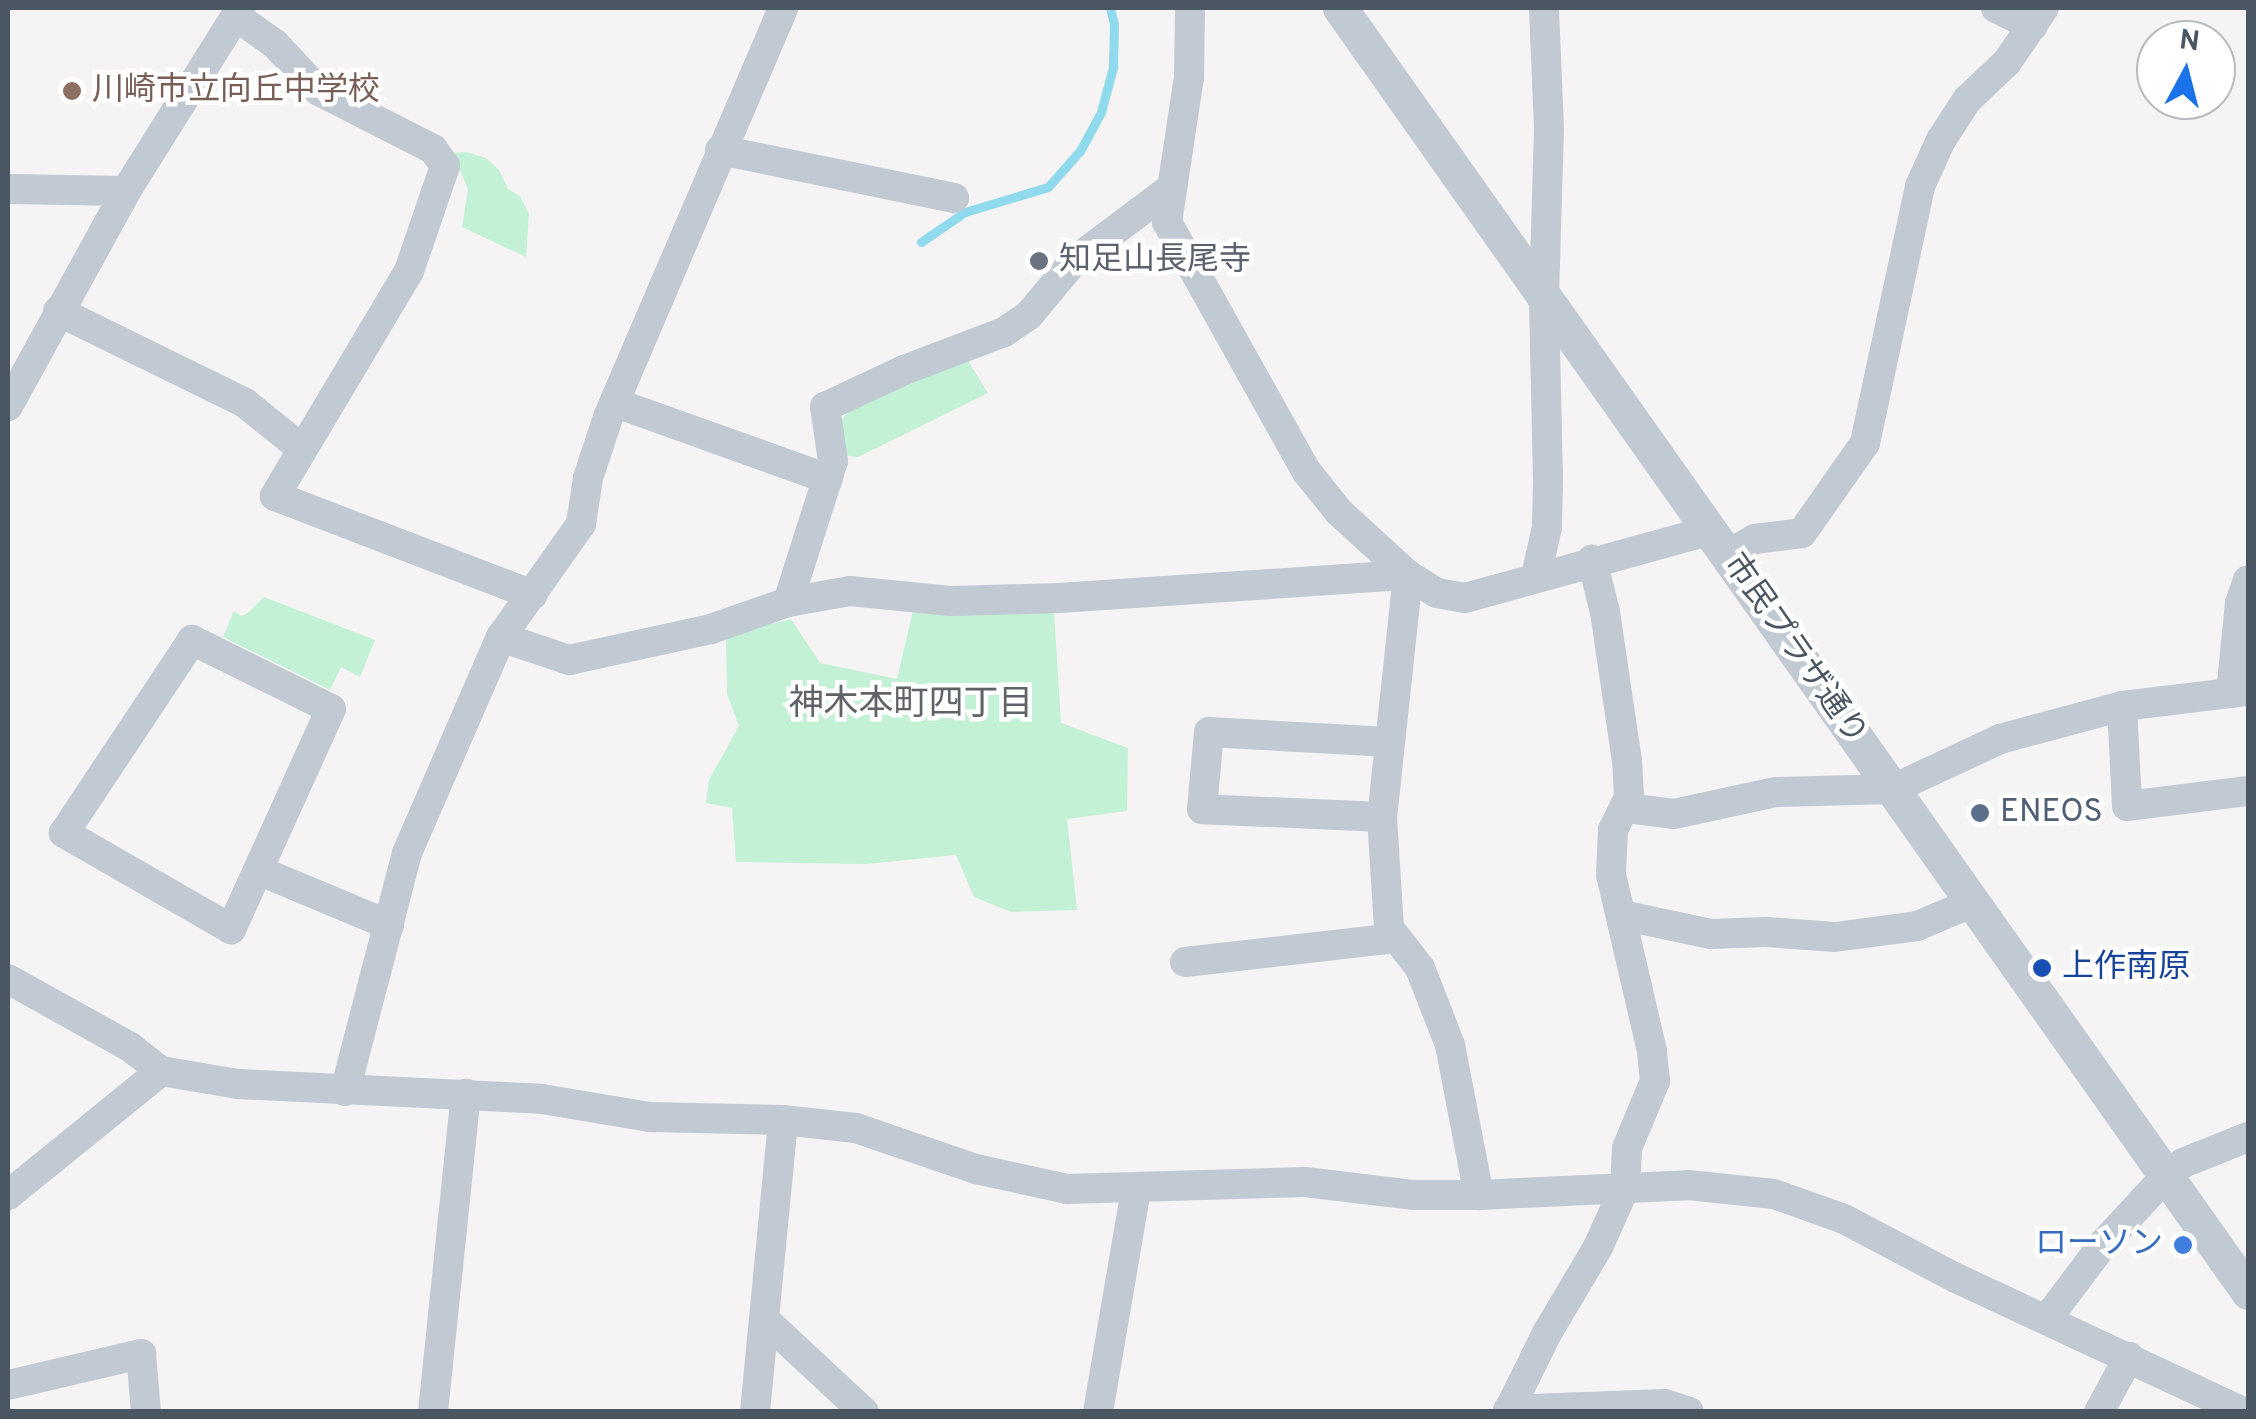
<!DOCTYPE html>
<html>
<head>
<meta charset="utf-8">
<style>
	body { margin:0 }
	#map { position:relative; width:2256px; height:1419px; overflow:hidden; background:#f5f3f3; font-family:Overpass,"Noto Sans JP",sans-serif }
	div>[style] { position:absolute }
	.green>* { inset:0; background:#c3f1d5 }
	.stream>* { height:9px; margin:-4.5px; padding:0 4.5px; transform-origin:4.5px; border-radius:4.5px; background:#90daee }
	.minor>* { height:30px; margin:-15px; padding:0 15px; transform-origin:15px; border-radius:15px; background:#c1cad2 }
	.tertiary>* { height:35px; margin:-17.5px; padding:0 17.5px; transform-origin:17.5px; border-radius:17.5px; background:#c1cad2 }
	.dots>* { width:28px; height:28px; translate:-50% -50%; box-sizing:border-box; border:5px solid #fff; border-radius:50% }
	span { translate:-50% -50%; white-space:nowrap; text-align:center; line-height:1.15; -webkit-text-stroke:9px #fff; paint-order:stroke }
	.education-label { font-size:32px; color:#785e54 }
	.left { translate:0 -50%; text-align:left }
	.worship-label { font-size:32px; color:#5b616d }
	.street-label { font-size:32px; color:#4a5661 }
	.service-label { font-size:32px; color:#4e5e75 }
	.transit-label { font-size:32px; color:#164399 }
	.shop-label { font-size:32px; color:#366cbe }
	.right { translate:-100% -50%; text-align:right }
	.neighbourhood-label { font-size:35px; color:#5f6368 }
	.frame { position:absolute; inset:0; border:10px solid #4a5661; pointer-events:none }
	.north { position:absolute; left:2136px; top:20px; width:100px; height:100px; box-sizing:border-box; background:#fff; border:2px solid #b7bbc0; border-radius:50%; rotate:7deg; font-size:28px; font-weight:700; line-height:40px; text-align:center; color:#4a5661 }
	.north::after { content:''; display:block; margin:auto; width:35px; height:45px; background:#1a73e8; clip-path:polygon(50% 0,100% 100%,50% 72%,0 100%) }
</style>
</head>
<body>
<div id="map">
	<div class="green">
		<i style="clip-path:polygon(467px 152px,486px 158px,499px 170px,508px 189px,520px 196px,529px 214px,526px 257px,462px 227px,468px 189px,453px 153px)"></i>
		<i style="clip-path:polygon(968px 361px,988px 393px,858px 457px,844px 455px,837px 428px,850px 408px,906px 381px)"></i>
		<i style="clip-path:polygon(264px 597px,375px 640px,360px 677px,341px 667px,330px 690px,223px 637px,234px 611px,242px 616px,249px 612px)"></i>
		<i style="clip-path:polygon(913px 611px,1054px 611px,1061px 723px,1128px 748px,1127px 811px,1067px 819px,1077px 910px,1011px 912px,974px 897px,956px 855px,867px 864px,736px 862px,732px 808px,706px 803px,709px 780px,739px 726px,727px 694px,726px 635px,791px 619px,820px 663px,897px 679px)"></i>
	</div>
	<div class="stream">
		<i style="left:921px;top:242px;width:53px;rotate:-34.3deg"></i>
		<i style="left:965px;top:212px;width:87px;rotate:-16.8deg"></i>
		<i style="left:1048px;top:187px;width:48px;rotate:-48.4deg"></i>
		<i style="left:1080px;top:151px;width:44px;rotate:-61.7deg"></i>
		<i style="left:1101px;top:112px;width:47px;rotate:-75.1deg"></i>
		<i style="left:1113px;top:67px;width:43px;rotate:-88.7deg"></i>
		<i style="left:1114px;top:24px;width:16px;rotate:-104deg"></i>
	</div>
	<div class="minor">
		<i style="left:1190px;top:8px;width:69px;rotate:90.8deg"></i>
		<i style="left:1189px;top:77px;width:147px;rotate:98.6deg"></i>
		<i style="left:1167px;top:222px;width:287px;rotate:60.8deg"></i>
		<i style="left:1307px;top:472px;width:51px;rotate:51.3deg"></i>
		<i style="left:1339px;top:512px;width:93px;rotate:42.4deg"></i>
		<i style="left:1408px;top:575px;width:243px;rotate:96.1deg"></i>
		<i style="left:1382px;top:817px;width:111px;rotate:86.4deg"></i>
		<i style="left:1389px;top:928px;width:51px;rotate:52.2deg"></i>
		<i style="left:1420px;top:968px;width:83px;rotate:68.7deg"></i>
		<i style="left:1450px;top:1045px;width:153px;rotate:79.1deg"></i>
		<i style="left:1996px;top:8px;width:41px;rotate:25.9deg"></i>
		<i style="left:237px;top:17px;width:47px;rotate:35.4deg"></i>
		<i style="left:275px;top:44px;width:64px;rotate:46.9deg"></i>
		<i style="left:319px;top:91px;width:128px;rotate:27deg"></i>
		<i style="left:433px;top:149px;width:21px;rotate:55deg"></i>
		<i style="left:445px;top:166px;width:111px;rotate:108.9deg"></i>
		<i style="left:409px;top:271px;width:262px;rotate:120.8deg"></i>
		<i style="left:275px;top:496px;width:276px;rotate:21deg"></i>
		<i style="left:720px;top:150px;width:239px;rotate:11.6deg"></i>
		<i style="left:8px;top:189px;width:118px;rotate:1deg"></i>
		<i style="left:58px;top:311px;width:208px;rotate:26.2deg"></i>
		<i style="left:245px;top:403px;width:73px;rotate:38.9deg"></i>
		<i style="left:616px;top:403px;width:225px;rotate:19.7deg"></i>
		<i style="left:8px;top:406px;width:245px;rotate:-61.2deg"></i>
		<i style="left:126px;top:191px;width:216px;rotate:-57.9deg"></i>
		<i style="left:1726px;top:555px;width:33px;rotate:-29deg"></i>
		<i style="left:1755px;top:539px;width:47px;rotate:-7.3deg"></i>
		<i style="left:1802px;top:533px;width:110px;rotate:-55deg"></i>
		<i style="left:1865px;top:443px;width:263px;rotate:-77.9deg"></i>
		<i style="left:1920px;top:186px;width:51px;rotate:-65.5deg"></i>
		<i style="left:1941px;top:140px;width:48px;rotate:-57deg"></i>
		<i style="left:1967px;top:100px;width:55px;rotate:-43.5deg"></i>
		<i style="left:2007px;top:62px;width:65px;rotate:-55.6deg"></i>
		<i style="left:1536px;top:576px;width:50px;rotate:-77.3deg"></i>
		<i style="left:1547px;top:527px;width:48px;rotate:-88.8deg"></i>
		<i style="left:1548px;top:479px;width:182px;rotate:-91.3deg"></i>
		<i style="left:1544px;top:297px;width:168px;rotate:-88.3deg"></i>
		<i style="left:1549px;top:129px;width:121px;rotate:-92.4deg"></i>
		<i style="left:788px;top:602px;width:148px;rotate:-72.3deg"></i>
		<i style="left:833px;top:461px;width:55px;rotate:-98.4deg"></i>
		<i style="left:825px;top:407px;width:87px;rotate:-25.1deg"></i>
		<i style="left:904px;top:370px;width:107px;rotate:-20.8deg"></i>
		<i style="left:1004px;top:332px;width:30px;rotate:-34deg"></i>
		<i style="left:1029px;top:315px;width:70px;rotate:-50.2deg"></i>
		<i style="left:1074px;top:261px;width:120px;rotate:-36.9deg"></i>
		<i style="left:501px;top:637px;width:72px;rotate:18.7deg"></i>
		<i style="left:569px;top:660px;width:145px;rotate:-12.3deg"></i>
		<i style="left:711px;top:629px;width:82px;rotate:-19.3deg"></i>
		<i style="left:788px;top:602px;width:63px;rotate:-10.1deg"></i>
		<i style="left:850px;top:591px;width:101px;rotate:5.7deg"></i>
		<i style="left:951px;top:601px;width:108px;rotate:-1.6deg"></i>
		<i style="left:1059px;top:598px;width:350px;rotate:-3.8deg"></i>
		<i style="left:1408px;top:575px;width:34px;rotate:32deg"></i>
		<i style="left:1437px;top:593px;width:28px;rotate:10deg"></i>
		<i style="left:1465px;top:598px;width:253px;rotate:-15.4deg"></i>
		<i style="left:192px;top:640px;width:155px;rotate:26.4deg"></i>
		<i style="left:331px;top:709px;width:242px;rotate:114.4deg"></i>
		<i style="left:231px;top:929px;width:193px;rotate:-150.1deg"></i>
		<i style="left:64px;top:833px;width:232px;rotate:-56.4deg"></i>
		<i style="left:2231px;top:693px;width:90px;rotate:-84.3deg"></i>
		<i style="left:2240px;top:603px;width:24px;rotate:-71deg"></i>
		<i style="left:2122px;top:706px;width:100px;rotate:87.1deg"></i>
		<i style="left:2127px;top:806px;width:122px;rotate:-7.1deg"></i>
		<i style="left:1627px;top:808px;width:47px;rotate:7.3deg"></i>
		<i style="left:1674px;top:814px;width:104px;rotate:-12.2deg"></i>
		<i style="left:1776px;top:792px;width:117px;rotate:-1.5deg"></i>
		<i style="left:1893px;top:789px;width:118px;rotate:-25deg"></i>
		<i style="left:2000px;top:739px;width:126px;rotate:-15.1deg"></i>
		<i style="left:2122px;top:706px;width:127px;rotate:-6.8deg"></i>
		<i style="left:1382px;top:817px;width:180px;rotate:-177.5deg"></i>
		<i style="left:1202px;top:809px;width:77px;rotate:-84.8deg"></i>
		<i style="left:1209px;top:732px;width:180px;rotate:3.2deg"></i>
		<i style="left:260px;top:871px;width:140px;rotate:22.7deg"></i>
		<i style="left:1621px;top:915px;width:92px;rotate:11.9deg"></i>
		<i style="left:1711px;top:934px;width:55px;rotate:-2.1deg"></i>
		<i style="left:1766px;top:932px;width:69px;rotate:4.1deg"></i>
		<i style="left:1835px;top:937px;width:83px;rotate:-7.6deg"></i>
		<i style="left:1917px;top:926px;width:62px;rotate:-22.8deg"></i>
		<i style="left:1185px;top:962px;width:212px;rotate:-6.5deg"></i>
		<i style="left:8px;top:979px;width:140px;rotate:29.1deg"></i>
		<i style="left:130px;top:1047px;width:39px;rotate:38deg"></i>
		<i style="left:345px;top:1091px;width:246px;rotate:-75.4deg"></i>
		<i style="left:407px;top:853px;width:236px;rotate:-66.5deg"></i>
		<i style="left:501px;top:637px;width:138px;rotate:-54.7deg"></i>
		<i style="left:581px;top:524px;width:47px;rotate:-81.3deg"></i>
		<i style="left:588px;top:478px;width:64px;rotate:-71.8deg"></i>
		<i style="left:608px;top:417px;width:445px;rotate:-66.8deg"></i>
		<i style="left:8px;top:1195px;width:197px;rotate:-39deg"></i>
		<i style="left:161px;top:1071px;width:78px;rotate:9.6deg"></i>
		<i style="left:238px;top:1084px;width:304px;rotate:2.8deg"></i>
		<i style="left:542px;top:1099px;width:109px;rotate:9.5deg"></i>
		<i style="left:649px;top:1117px;width:134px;rotate:1.3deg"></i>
		<i style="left:783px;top:1120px;width:73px;rotate:6.3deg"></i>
		<i style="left:856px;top:1128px;width:127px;rotate:18.9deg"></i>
		<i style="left:976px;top:1169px;width:93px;rotate:12.4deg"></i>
		<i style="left:1067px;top:1189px;width:238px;rotate:-1.7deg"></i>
		<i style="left:1305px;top:1182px;width:108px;rotate:6.9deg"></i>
		<i style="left:1412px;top:1195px;width:67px"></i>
		<i style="left:1479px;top:1195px;width:209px;rotate:-2.7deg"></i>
		<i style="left:1688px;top:1185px;width:86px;rotate:6deg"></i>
		<i style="left:1774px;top:1194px;width:74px;rotate:19.7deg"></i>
		<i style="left:1844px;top:1219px;width:127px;rotate:27.8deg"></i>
		<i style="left:1956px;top:1278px;width:317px;rotate:25deg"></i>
		<i style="left:2047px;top:1319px;width:95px;rotate:-53.1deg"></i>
		<i style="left:2104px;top:1243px;width:91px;rotate:-47.2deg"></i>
		<i style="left:2166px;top:1176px;width:21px;rotate:-37deg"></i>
		<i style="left:2183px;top:1163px;width:70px;rotate:-21.8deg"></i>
		<i style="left:765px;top:1320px;width:135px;rotate:42.9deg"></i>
		<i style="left:8px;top:1385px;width:137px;rotate:-13.1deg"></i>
		<i style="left:141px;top:1354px;width:58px;rotate:85.1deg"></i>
		<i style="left:1508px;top:1410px;width:157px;rotate:-2.2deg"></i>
		<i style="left:1665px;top:1404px;width:25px;rotate:18deg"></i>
		<i style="left:433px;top:1412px;width:320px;rotate:-84.1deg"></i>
		<i style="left:755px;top:1412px;width:293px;rotate:-84.5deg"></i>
		<i style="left:1098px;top:1412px;width:225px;rotate:-80.3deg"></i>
		<i style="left:1508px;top:1412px;width:88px;rotate:-63.7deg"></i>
		<i style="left:1547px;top:1333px;width:100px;rotate:-59.3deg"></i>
		<i style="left:1598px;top:1247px;width:66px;rotate:-65.8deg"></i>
		<i style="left:1625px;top:1187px;width:39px;rotate:-87deg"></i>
		<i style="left:1627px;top:1148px;width:73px;rotate:-67.3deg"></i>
		<i style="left:1655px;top:1081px;width:30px;rotate:-96deg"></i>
		<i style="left:1652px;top:1051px;width:181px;rotate:-103.1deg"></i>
		<i style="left:1611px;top:875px;width:45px;rotate:-87.5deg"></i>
		<i style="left:1613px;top:830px;width:37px;rotate:-64deg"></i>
		<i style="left:1629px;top:797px;width:36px;rotate:-93deg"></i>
		<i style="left:1627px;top:761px;width:151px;rotate:-98.4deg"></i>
		<i style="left:1605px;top:612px;width:54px;rotate:-104deg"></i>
		<i style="left:2099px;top:1412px;width:63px;rotate:-61.4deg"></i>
	</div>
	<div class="tertiary">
		<i style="left:1340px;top:8px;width:1573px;rotate:54.73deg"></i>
	</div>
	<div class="dots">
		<i style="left:72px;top:91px;background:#8d6e63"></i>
		<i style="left:1039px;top:261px;background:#6b7280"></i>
		<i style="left:1980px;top:813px;background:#5c6f8a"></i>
		<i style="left:2042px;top:968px;background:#1a4fb4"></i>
		<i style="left:2183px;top:1245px;background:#3f7fe0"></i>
	</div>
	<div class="education-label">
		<span class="left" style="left:92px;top:91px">川崎市立向丘中学校</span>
	</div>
	<div class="worship-label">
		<span class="left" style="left:1059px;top:261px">知足山長尾寺</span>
	</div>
	<div class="street-label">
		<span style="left:1794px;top:650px;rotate:55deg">市民プラザ通り</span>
	</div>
	<div class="service-label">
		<span class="left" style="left:2000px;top:813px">ENEOS</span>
	</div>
	<div class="transit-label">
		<span class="left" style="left:2062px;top:968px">上作南原</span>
	</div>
	<div class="shop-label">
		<span class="right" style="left:2163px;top:1245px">ローソン</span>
	</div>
	<div class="neighbourhood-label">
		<span style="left:911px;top:705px">神木本町四丁目</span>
	</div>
	<div class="frame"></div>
	<div class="north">N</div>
</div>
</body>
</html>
